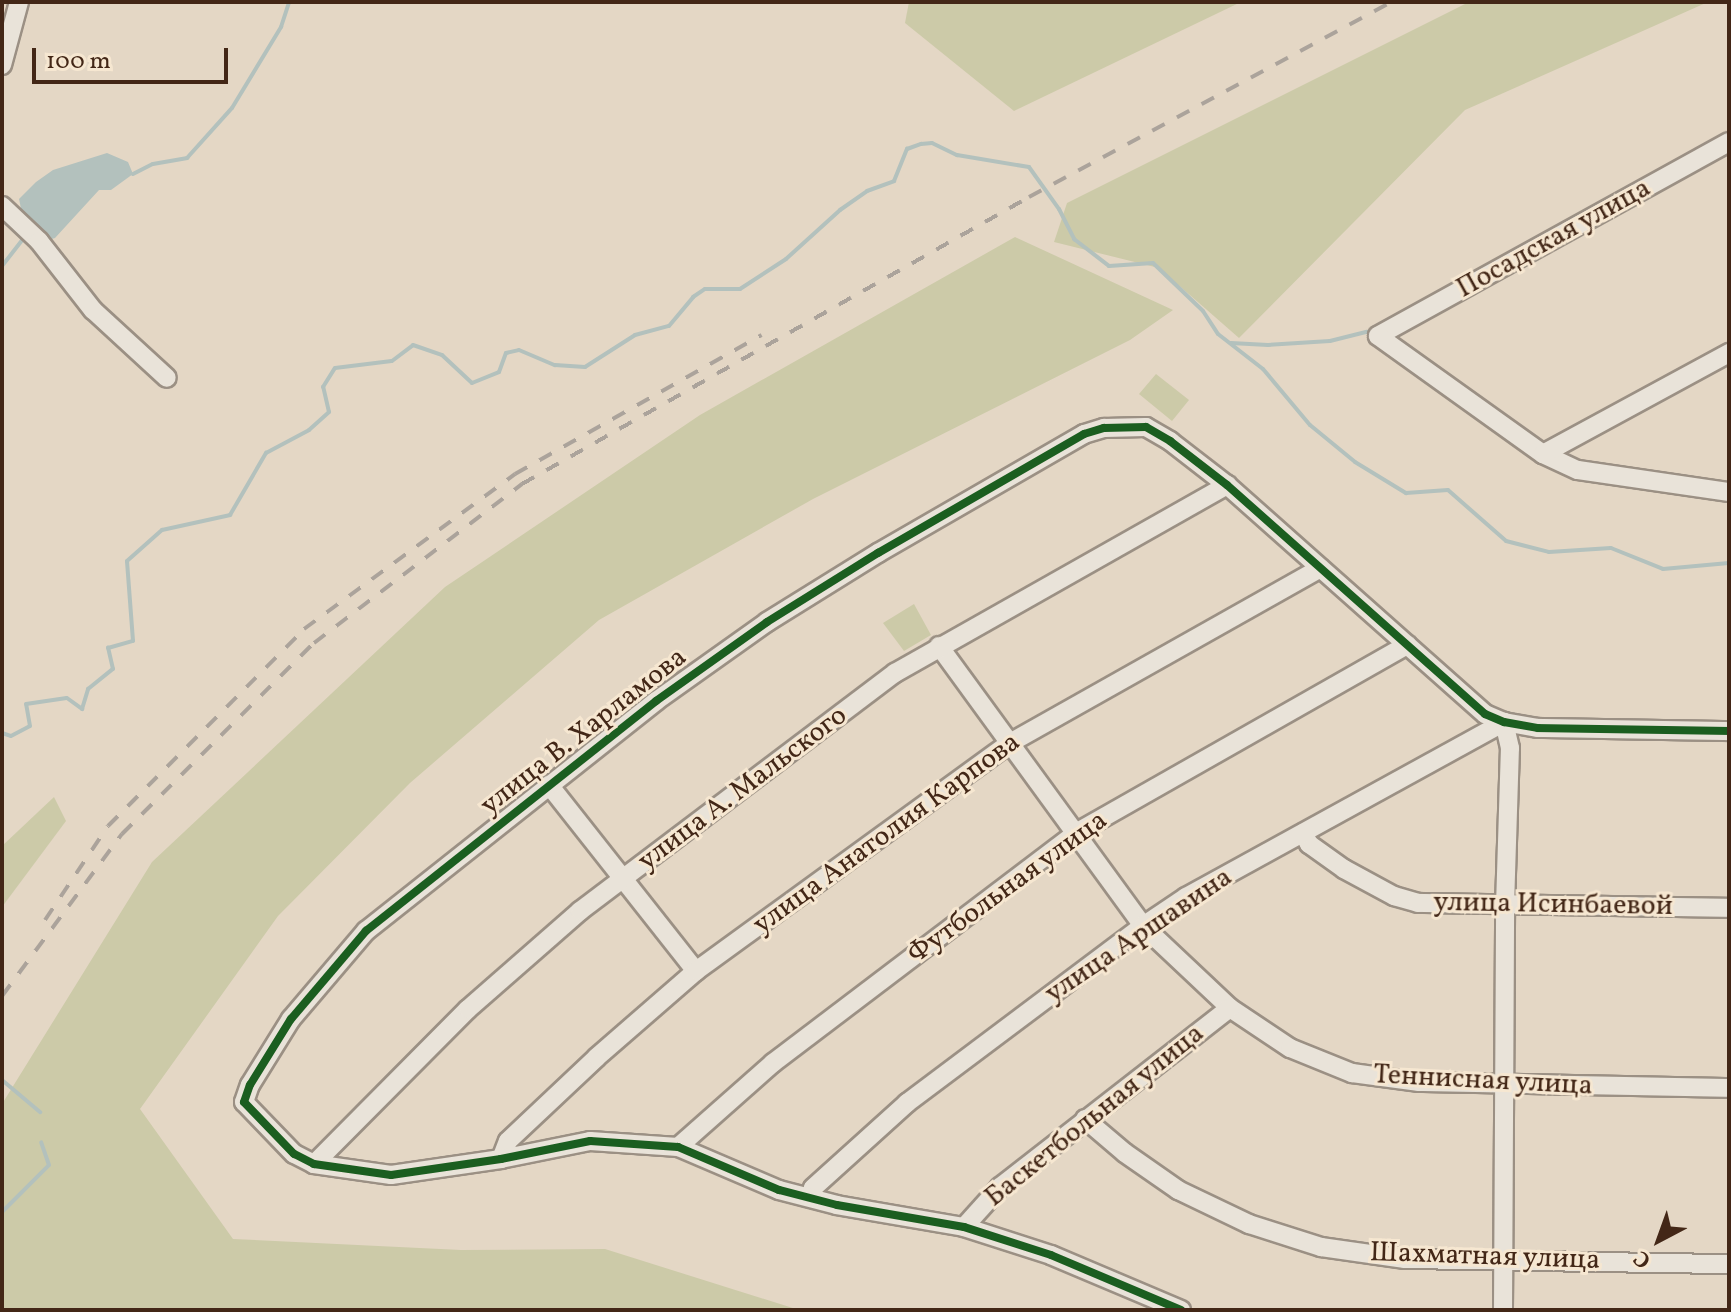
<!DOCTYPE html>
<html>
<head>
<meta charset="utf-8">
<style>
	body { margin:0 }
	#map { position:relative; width:1731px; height:1312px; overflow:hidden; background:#e4d7c5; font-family:Vollkorn,serif }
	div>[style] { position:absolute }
	.green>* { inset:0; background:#cccaa8 }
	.water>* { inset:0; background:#b3c1bd }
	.stream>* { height:4px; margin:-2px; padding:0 2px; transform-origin:2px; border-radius:2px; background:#b3c1bd }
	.roads { filter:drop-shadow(2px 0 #9b9084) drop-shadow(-2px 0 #9b9084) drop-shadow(0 2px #9b9084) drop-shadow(0 -2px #9b9084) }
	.minor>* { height:18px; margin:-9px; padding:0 9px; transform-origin:9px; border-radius:9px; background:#e9e3d9 }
	.rail>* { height:4px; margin-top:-2px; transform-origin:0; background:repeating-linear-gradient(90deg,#aba39b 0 14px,transparent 0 28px) }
	.cycleway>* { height:8px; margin:-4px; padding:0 4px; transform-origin:4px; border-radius:4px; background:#1b5e20 }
	span { translate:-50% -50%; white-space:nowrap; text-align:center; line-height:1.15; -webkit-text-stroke:6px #f6e7d1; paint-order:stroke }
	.street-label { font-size:28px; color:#432717 }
	.frame { position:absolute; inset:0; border:4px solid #432717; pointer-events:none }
	.north { position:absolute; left:1619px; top:1200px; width:80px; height:80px; -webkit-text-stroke:6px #f6e7d1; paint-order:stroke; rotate:221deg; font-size:22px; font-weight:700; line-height:32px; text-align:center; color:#432717 }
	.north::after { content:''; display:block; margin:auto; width:28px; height:36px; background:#432717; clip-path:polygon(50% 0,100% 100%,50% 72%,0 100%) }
	.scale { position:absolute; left:32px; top:48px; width:196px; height:36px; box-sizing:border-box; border:4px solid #432717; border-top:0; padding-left:10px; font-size:24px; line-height:28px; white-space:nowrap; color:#432717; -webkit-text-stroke:6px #f6e7d1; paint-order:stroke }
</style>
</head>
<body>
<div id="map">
	<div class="green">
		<i style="clip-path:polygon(909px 2px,1241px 2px,1014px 111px,905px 23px)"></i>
		<i style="clip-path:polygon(1469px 2px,1708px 2px,1465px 110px,1239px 338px,1159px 268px,1054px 242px,1067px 203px)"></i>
		<i style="clip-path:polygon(1015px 237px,1173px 310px,1130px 340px,813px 499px,599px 620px,410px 783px,278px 916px,140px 1109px,233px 1239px,461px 1250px,605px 1249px,799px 1310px,2px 1310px,2px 1104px,152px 862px,445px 587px,700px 415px)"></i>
		<i style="clip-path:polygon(1156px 374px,1189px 400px,1172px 421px,1139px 394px)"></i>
		<i style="clip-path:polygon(914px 604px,931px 635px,904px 651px,883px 623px)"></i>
		<i style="clip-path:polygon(54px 797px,66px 821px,2px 907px,2px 846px)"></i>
	</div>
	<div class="water">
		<i style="clip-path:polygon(107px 153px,128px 162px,133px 174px,111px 190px,99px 190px,55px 238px,48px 240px,23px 218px,19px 199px,36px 182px,53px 170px)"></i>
	</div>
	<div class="stream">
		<i style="left:133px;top:174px;width:22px;rotate:-27deg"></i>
		<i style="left:153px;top:164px;width:35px;rotate:-10deg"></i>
		<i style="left:187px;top:158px;width:67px;rotate:-48deg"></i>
		<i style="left:232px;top:108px;width:95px;rotate:-58.8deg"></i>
		<i style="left:281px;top:27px;width:26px;rotate:-72deg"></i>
		<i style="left:2px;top:266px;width:37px;rotate:-52deg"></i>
		<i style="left:1231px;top:343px;width:37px;rotate:3deg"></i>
		<i style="left:1268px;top:345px;width:62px;rotate:-3.7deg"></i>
		<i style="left:1330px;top:341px;width:38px;rotate:-14deg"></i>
		<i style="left:2px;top:733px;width:9px;rotate:18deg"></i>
		<i style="left:11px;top:736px;width:21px;rotate:-28deg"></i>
		<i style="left:30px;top:726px;width:22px;rotate:-100deg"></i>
		<i style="left:26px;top:704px;width:41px;rotate:-8.3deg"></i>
		<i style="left:67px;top:698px;width:19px;rotate:36deg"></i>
		<i style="left:82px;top:709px;width:21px;rotate:-73deg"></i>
		<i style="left:88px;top:689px;width:32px;rotate:-39deg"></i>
		<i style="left:113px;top:669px;width:22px;rotate:-103deg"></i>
		<i style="left:108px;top:648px;width:26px;rotate:-16deg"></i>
		<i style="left:133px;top:641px;width:80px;rotate:-94.3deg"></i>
		<i style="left:127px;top:561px;width:47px;rotate:-41.5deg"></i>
		<i style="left:162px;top:530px;width:70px;rotate:-12.4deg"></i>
		<i style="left:230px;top:515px;width:72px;rotate:-59.9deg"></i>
		<i style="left:266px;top:453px;width:49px;rotate:-28.1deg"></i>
		<i style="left:309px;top:430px;width:27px;rotate:-42deg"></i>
		<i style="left:329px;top:412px;width:26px;rotate:-103deg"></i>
		<i style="left:323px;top:387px;width:22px;rotate:-58deg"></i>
		<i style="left:335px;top:368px;width:57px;rotate:-7deg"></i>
		<i style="left:392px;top:361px;width:26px;rotate:-37deg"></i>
		<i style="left:413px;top:345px;width:31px;rotate:19deg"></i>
		<i style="left:442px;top:355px;width:41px;rotate:43deg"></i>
		<i style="left:472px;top:383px;width:29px;rotate:-22deg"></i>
		<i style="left:499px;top:372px;width:20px;rotate:-70deg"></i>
		<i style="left:506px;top:353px;width:13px;rotate:-13deg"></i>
		<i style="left:519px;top:350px;width:39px;rotate:23deg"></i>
		<i style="left:555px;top:365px;width:30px;rotate:4deg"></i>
		<i style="left:585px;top:367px;width:59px;rotate:-32.6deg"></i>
		<i style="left:635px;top:335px;width:35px;rotate:-15deg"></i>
		<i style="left:669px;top:326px;width:38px;rotate:-50deg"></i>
		<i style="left:693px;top:297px;width:14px;rotate:-34deg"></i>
		<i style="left:705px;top:289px;width:35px"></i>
		<i style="left:740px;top:289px;width:55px;rotate:-33.1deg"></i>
		<i style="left:786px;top:259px;width:73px;rotate:-42.2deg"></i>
		<i style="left:840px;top:210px;width:33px;rotate:-35deg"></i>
		<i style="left:867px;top:191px;width:29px;rotate:-20deg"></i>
		<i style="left:894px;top:181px;width:35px;rotate:-68deg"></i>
		<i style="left:907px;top:149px;width:15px;rotate:-20deg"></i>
		<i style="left:921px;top:144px;width:11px;rotate:-5deg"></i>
		<i style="left:932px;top:143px;width:28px;rotate:26deg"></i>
		<i style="left:957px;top:155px;width:73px;rotate:9.5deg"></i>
		<i style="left:1029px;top:167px;width:52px;rotate:54.5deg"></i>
		<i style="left:1059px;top:209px;width:34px;rotate:63deg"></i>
		<i style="left:1074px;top:239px;width:44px;rotate:37.6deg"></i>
		<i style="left:1109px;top:266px;width:44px;rotate:-3.9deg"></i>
		<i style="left:1153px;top:263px;width:69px;rotate:43.8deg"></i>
		<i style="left:1203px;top:311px;width:27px;rotate:57deg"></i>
		<i style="left:1218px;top:334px;width:57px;rotate:37.9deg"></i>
		<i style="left:1263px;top:369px;width:73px;rotate:50deg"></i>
		<i style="left:1310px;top:425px;width:58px;rotate:39.4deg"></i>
		<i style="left:1355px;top:462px;width:60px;rotate:31.3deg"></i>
		<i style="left:1406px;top:493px;width:42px;rotate:-4.1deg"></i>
		<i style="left:1448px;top:490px;width:77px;rotate:41.3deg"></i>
		<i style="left:1506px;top:541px;width:44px;rotate:14.3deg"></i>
		<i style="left:1549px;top:552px;width:62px;rotate:-3.7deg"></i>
		<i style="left:1611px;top:548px;width:56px;rotate:22deg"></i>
		<i style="left:1663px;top:569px;width:66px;rotate:-5.2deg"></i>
		<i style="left:2px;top:1080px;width:50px;rotate:40.1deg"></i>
		<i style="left:2px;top:1212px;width:66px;rotate:-45deg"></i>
		<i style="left:49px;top:1165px;width:24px;rotate:-109deg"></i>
	</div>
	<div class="roads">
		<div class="minor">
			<i style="left:2px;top:65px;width:65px;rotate:-74.9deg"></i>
			<i style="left:1729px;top:142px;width:401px;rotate:151.1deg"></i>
			<i style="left:1378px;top:336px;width:203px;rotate:35.6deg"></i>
			<i style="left:1543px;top:454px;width:38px;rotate:25deg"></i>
			<i style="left:1578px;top:470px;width:153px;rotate:8.3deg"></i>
			<i style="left:2px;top:206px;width:51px;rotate:43.4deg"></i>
			<i style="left:39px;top:241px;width:88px;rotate:52deg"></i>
			<i style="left:93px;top:310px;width:100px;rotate:42.6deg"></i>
			<i style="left:1543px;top:454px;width:212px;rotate:-28.5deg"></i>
			<i style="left:939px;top:646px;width:346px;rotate:53.9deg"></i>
			<i style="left:1143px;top:926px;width:120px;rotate:43.3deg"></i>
			<i style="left:1230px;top:1008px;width:72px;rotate:33.7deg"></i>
			<i style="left:1290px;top:1048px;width:67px;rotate:22deg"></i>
			<i style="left:1352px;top:1073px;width:68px;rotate:7.7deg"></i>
			<i style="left:1419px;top:1082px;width:310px;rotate:1.1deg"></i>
			<i style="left:549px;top:785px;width:237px;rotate:51.7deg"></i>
			<i style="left:1303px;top:833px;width:13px;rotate:61deg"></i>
			<i style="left:1309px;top:844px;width:43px;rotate:35.5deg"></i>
			<i style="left:1344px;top:869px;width:57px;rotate:28.4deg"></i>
			<i style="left:1394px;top:896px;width:25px;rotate:16deg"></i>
			<i style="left:1418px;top:903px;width:311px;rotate:0.9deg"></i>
			<i style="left:1085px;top:1119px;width:52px;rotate:40.4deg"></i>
			<i style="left:1125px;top:1153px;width:65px;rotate:34.9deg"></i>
			<i style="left:1178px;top:1190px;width:79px;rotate:25.6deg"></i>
			<i style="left:1249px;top:1224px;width:76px;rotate:17.7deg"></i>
			<i style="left:1321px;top:1247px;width:85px;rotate:8.1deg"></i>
			<i style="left:1405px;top:1259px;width:324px;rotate:0.9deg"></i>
			<i style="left:678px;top:1147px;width:127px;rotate:-41.5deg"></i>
			<i style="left:773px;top:1063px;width:380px;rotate:-37.2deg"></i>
			<i style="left:1076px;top:833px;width:381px;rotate:-29.6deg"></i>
			<i style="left:501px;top:1159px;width:19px;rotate:-69deg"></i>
			<i style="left:508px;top:1141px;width:122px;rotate:-43.3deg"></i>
			<i style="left:597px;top:1057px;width:131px;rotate:-41deg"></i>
			<i style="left:696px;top:971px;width:388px;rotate:-36deg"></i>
			<i style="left:1010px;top:743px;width:356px;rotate:-29.4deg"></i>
			<i style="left:314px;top:1164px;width:218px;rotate:-45.2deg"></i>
			<i style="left:468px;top:1009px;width:149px;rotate:-41.2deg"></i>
			<i style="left:580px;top:911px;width:395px;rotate:-37.1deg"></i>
			<i style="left:895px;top:673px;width:382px;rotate:-29.5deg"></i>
			<i style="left:810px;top:1197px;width:9px;rotate:-72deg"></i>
			<i style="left:813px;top:1188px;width:127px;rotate:-42.1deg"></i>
			<i style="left:907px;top:1103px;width:295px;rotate:-36.9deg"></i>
			<i style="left:1143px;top:926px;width:52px;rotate:-34deg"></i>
			<i style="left:1186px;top:897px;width:363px;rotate:-28.8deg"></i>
			<i style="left:964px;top:1227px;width:54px;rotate:-48deg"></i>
			<i style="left:1000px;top:1187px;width:291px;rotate:-37.9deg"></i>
			<i style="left:1181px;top:1310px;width:141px;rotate:-157.1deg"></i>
			<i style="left:1051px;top:1255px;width:91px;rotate:-162.2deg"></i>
			<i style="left:964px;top:1227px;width:129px;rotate:-170.2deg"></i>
			<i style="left:837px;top:1205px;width:60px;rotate:-165.5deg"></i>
			<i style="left:779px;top:1190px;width:110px;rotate:-156.9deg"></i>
			<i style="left:678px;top:1147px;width:88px;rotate:-176.1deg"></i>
			<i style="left:590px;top:1141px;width:91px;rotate:168.6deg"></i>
			<i style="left:501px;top:1159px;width:111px;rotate:171.7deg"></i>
			<i style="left:391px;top:1175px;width:78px;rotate:-171.9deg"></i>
			<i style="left:314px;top:1164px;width:22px;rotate:-153deg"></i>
			<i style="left:294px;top:1154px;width:72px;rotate:-133.9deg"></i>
			<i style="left:244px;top:1102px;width:18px;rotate:-71deg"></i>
			<i style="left:250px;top:1085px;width:78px;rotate:-58.2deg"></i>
			<i style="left:291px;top:1019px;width:116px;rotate:-49.6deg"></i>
			<i style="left:366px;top:931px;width:370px;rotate:-38.4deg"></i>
			<i style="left:656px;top:701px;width:136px;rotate:-35.4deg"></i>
			<i style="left:767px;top:622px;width:131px;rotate:-31.9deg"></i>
			<i style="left:878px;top:553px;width:238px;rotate:-30deg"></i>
			<i style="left:1084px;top:434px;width:21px;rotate:-17deg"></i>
			<i style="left:1104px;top:428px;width:42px;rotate:-1.4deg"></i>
			<i style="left:1146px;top:427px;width:28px;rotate:30deg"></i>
			<i style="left:1170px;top:441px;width:72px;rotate:37.7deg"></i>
			<i style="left:1227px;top:485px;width:345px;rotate:41.6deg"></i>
			<i style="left:1485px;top:714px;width:21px;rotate:23deg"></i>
			<i style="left:1504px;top:722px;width:35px;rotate:10deg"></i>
			<i style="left:1538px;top:728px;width:191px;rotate:0.9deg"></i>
			<i style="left:1503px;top:1310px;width:404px;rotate:-89.7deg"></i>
			<i style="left:1505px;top:906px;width:158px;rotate:-88.2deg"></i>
			<i style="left:1510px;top:748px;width:27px;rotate:-103deg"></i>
		</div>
	</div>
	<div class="rail">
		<i style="left:45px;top:920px;width:113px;rotate:-56.2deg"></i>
		<i style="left:108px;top:826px;width:278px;rotate:-45.1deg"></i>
		<i style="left:304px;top:629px;width:262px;rotate:-36.3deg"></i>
		<i style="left:515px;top:474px;width:283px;rotate:-29.4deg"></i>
		<i style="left:2px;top:996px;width:202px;rotate:-53.5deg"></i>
		<i style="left:122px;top:834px;width:271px;rotate:-44.9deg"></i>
		<i style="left:314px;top:643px;width:262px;rotate:-37.4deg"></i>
		<i style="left:522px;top:484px;width:583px;rotate:-29.51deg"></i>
		<i style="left:1029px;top:197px;width:411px;rotate:-28.3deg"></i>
	</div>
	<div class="cycleway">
		<i style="left:1181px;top:1310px;width:141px;rotate:-157.1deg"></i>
		<i style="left:1051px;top:1255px;width:91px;rotate:-162.2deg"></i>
		<i style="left:964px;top:1227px;width:129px;rotate:-170.2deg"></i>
		<i style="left:837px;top:1205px;width:60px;rotate:-165.5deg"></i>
		<i style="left:779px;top:1190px;width:110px;rotate:-156.9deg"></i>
		<i style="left:678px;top:1147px;width:88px;rotate:-176.1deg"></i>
		<i style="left:590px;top:1141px;width:91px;rotate:168.6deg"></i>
		<i style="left:501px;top:1159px;width:111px;rotate:171.7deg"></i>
		<i style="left:391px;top:1175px;width:78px;rotate:-171.9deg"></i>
		<i style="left:314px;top:1164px;width:22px;rotate:-153deg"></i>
		<i style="left:294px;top:1154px;width:72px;rotate:-133.9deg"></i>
		<i style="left:244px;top:1102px;width:18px;rotate:-71deg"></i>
		<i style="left:250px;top:1085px;width:78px;rotate:-58.2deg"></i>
		<i style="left:291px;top:1019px;width:116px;rotate:-49.6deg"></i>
		<i style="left:366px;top:931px;width:370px;rotate:-38.4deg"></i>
		<i style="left:656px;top:701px;width:136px;rotate:-35.4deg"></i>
		<i style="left:767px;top:622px;width:131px;rotate:-31.9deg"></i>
		<i style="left:878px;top:553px;width:238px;rotate:-30deg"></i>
		<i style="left:1084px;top:434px;width:21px;rotate:-17deg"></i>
		<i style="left:1104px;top:428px;width:42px;rotate:-1.4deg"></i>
		<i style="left:1146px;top:427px;width:28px;rotate:30deg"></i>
		<i style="left:1170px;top:441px;width:72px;rotate:37.7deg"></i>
		<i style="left:1227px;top:485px;width:345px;rotate:41.6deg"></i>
		<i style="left:1485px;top:714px;width:21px;rotate:23deg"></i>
		<i style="left:1504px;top:722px;width:35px;rotate:10deg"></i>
		<i style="left:1538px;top:728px;width:191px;rotate:0.9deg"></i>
	</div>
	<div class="street-label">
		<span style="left:1554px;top:239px;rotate:-29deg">Посадская улица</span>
		<span style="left:584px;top:732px;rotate:-38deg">улица В. Харламова</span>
		<span style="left:743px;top:789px;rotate:-37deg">улица А. Мальского</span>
		<span style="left:887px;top:834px;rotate:-36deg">улица Анатолия Карпова</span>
		<span style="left:1008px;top:888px;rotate:-36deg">Футбольная улица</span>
		<span style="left:1553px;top:905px;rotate:1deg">улица Исинбаевой</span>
		<span style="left:1139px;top:936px;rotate:-34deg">улица Аршавина</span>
		<span style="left:1483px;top:1081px;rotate:3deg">Теннисная улица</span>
		<span style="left:1095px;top:1116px;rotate:-39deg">Баскетбольная улица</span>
		<span style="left:1485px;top:1257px;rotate:2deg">Шахматная улица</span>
	</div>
	<div class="frame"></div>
	<div class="north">С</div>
	<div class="scale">100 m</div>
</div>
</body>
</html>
